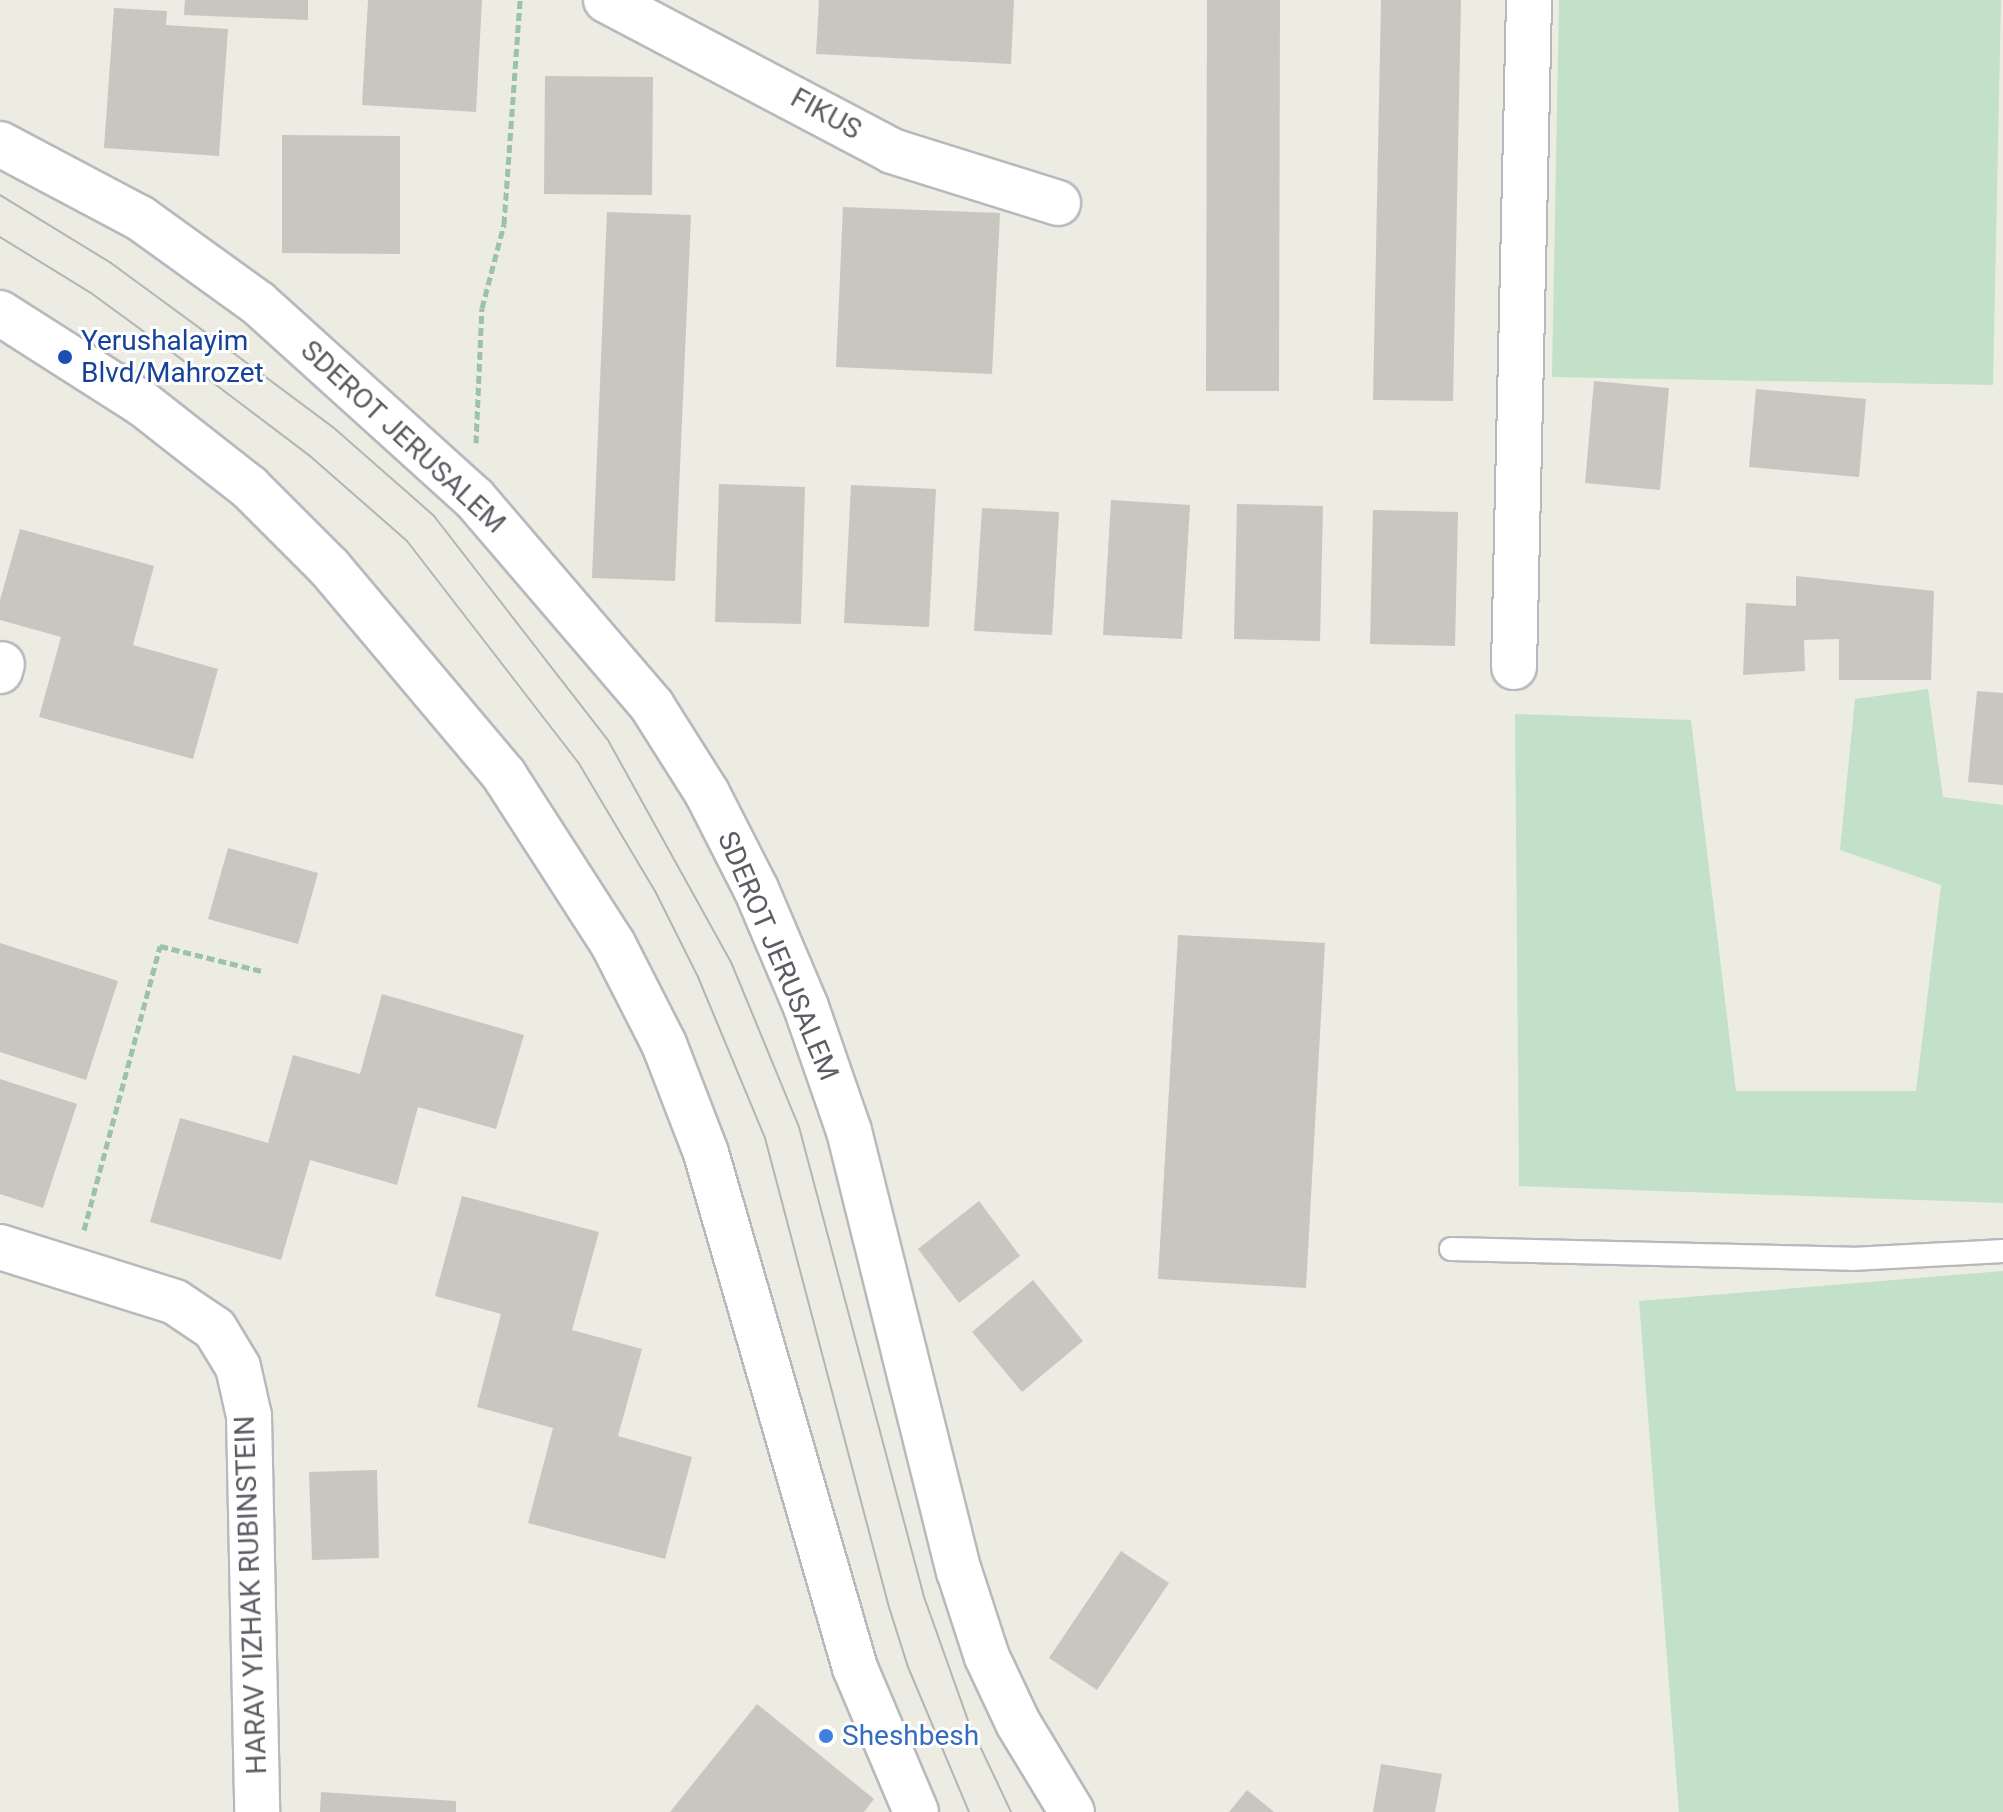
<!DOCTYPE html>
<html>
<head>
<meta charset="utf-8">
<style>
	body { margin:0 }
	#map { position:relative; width:2003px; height:1812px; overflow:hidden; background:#ecece3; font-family:Roboto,sans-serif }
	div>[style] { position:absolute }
	.green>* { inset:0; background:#c2e1c8 }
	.building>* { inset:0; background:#c8c6c0 }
	.path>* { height:5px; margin-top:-2.5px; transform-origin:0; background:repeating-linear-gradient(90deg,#9cc1ae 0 8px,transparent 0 12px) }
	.roads { filter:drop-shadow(2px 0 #b8b9be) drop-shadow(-2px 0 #b8b9be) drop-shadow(0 2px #b8b9be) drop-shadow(0 -2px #b8b9be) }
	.service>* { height:22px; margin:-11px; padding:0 11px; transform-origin:11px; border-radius:11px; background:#fff }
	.minor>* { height:44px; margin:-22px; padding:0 22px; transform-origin:22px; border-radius:22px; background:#fff }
	.tertiary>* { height:44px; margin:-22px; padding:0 22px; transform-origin:22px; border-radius:22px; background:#fff }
	.secondary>* { height:44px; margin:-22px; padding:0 22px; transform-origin:22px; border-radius:22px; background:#fff }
	.tram>* { height:2px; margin:-1px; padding:0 1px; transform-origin:1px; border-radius:1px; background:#b3b4b4 }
	.dots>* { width:22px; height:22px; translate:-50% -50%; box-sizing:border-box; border:4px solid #fff; border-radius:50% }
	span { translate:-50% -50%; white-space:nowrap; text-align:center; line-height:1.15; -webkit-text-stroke:6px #fff; paint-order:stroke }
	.street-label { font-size:28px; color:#5b5d62 }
	.transit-label { font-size:28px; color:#164399 }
	.left { translate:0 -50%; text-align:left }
	.shop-label { font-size:28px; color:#366cbe }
</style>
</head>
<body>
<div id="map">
	<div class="green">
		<i style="clip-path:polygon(1559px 0,2001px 0,1993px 385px,1552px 377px)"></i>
		<i style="clip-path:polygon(1928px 689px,1943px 797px,2003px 805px,2003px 1203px,1519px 1186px,1515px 714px,1691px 720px,1736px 1091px,1916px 1091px,1941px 885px,1840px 850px,1855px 699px)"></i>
		<i style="clip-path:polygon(2003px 1271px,2003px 1812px,1679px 1812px,1639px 1301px)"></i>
	</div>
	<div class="building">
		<i style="clip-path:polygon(185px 0,308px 0,308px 20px,184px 15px)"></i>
		<i style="clip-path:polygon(368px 0,482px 0,476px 112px,362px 105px)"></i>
		<i style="clip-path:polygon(819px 0,1014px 0,1011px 64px,816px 54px)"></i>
		<i style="clip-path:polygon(1207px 0,1280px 0,1279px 391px,1206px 391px)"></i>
		<i style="clip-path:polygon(1381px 0,1461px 0,1453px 401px,1373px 400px)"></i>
		<i style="clip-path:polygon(114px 8px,167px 11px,166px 25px,228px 29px,219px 156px,104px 148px)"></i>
		<i style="clip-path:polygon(545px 76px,653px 77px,652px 195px,544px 194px)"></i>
		<i style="clip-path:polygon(282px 135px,400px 136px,400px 254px,282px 253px)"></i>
		<i style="clip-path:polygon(843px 207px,1000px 213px,992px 374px,836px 367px)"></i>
		<i style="clip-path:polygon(607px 212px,691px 215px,675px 581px,592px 578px)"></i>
		<i style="clip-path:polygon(1594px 381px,1669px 388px,1660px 490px,1585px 483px)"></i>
		<i style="clip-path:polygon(1756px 389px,1866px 399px,1859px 477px,1749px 467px)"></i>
		<i style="clip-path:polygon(719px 484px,805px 487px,801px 624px,715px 622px)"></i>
		<i style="clip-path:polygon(851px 485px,936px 489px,929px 627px,844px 623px)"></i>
		<i style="clip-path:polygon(1111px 500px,1190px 505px,1182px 639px,1103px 635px)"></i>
		<i style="clip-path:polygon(1237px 504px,1323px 506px,1320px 641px,1234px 639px)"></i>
		<i style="clip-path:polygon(982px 508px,1059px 512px,1052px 635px,974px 631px)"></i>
		<i style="clip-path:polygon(1373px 510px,1458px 512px,1455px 646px,1370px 644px)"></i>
		<i style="clip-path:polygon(20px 529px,154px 566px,133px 645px,218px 669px,193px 759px,39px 717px,61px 637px,0 620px,0 600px)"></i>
		<i style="clip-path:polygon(1796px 576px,1934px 591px,1931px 680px,1839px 680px,1839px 639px,1804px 640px,1805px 671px,1743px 675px,1746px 603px,1796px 606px)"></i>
		<i style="clip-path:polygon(1977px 691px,2003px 693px,2003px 785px,1968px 782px)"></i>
		<i style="clip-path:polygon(228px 848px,318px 873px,298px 944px,208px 919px)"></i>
		<i style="clip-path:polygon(1178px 935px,1325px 943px,1306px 1288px,1158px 1279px)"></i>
		<i style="clip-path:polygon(0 943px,118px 981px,86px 1080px,0 1052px)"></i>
		<i style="clip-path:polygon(382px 994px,524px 1035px,496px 1129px,418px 1107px,397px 1185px,310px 1160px,281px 1260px,150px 1222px,180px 1118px,268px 1143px,293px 1055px,360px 1074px)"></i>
		<i style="clip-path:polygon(0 1079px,77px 1104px,43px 1208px,0 1194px)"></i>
		<i style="clip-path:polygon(462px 1196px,599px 1232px,572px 1330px,642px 1349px,618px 1436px,692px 1457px,665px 1559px,528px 1523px,553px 1428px,477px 1407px,501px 1314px,435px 1296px)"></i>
		<i style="clip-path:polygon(979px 1201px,1020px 1256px,959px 1303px,918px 1249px)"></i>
		<i style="clip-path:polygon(1033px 1280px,1083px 1341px,1022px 1392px,972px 1332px)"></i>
		<i style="clip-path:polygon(377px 1470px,379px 1558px,312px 1560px,309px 1472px)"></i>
		<i style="clip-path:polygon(1121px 1551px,1169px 1583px,1097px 1690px,1049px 1658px)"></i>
		<i style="clip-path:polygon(757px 1704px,874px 1799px,864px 1812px,670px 1812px)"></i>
		<i style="clip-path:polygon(1381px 1764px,1442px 1774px,1435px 1812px,1373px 1812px)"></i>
		<i style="clip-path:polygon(1247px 1790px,1274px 1812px,1229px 1812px)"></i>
		<i style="clip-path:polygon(321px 1792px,456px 1801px,456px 1812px,320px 1812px)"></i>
	</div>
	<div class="path">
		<i style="left:476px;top:443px;width:135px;rotate:-87.5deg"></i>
		<i style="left:482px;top:308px;width:87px;rotate:-75.3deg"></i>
		<i style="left:504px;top:224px;width:225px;rotate:-85.9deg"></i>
		<i style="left:84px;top:1230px;width:294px;rotate:-75deg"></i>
		<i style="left:160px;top:946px;width:105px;rotate:13.8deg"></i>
	</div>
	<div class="roads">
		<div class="service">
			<i style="left:1451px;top:1249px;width:401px;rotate:1.4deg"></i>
			<i style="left:1852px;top:1259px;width:151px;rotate:-3deg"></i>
		</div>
		<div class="minor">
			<i style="left:606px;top:0;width:323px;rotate:27.8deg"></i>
			<i style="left:892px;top:151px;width:174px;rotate:17.4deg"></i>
			<i style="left:1514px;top:667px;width:667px;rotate:-88.71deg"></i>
			<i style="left:0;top:671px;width:7px;rotate:-74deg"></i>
		</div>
		<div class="tertiary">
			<i style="left:0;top:1247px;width:183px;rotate:17.4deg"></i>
			<i style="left:175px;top:1302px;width:48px;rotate:34deg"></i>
			<i style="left:215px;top:1329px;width:44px;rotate:58.8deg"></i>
			<i style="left:238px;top:1367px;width:50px;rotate:77.3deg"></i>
			<i style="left:249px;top:1416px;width:396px;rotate:88.8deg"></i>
		</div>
		<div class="secondary">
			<i style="left:0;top:144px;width:158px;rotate:27.9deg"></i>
			<i style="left:140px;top:218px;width:145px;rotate:35.8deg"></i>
			<i style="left:258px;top:303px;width:291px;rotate:42.1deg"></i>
			<i style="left:474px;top:498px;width:274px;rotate:49.4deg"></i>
			<i style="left:652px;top:706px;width:103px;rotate:57.7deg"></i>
			<i style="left:707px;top:793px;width:108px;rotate:63deg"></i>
			<i style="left:756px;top:889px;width:128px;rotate:67deg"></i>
			<i style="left:806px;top:1007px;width:131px;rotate:70.9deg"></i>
			<i style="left:849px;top:1131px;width:454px;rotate:76deg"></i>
			<i style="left:959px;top:1571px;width:90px;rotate:72deg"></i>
			<i style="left:987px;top:1657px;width:73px;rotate:64.8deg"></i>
			<i style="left:1018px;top:1723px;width:104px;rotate:58.8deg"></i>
			<i style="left:0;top:313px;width:169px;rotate:32.5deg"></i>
			<i style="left:143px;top:404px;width:135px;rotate:38.1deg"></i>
			<i style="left:249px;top:487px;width:113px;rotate:45deg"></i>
			<i style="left:329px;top:567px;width:272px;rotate:49.9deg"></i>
			<i style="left:504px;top:775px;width:201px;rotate:57.2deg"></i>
			<i style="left:613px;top:944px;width:112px;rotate:63deg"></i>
			<i style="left:664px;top:1044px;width:117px;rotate:68.9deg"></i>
			<i style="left:706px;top:1153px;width:536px;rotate:73.86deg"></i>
			<i style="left:855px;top:1668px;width:156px;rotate:67deg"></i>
		</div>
	</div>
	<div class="tram">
		<i style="left:0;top:195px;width:130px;rotate:31.5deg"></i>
		<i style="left:111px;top:263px;width:135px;rotate:36.3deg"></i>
		<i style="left:220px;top:343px;width:142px;rotate:36.7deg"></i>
		<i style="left:334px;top:428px;width:133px;rotate:41.3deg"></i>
		<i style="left:434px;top:516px;width:286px;rotate:52.2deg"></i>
		<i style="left:609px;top:742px;width:252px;rotate:61deg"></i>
		<i style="left:731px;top:962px;width:178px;rotate:67.6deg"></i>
		<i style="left:799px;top:1127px;width:483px;rotate:75.1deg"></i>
		<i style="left:923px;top:1594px;width:137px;rotate:70.4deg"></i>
		<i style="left:969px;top:1723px;width:98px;rotate:64.7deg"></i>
		<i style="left:0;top:237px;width:107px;rotate:31.6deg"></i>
		<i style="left:91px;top:293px;width:134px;rotate:36.2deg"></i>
		<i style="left:199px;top:372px;width:139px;rotate:37.1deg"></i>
		<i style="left:310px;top:456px;width:129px;rotate:41.2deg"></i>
		<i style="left:407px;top:541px;width:279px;rotate:52.3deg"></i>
		<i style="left:578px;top:762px;width:150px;rotate:59.2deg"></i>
		<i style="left:655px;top:891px;width:96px;rotate:63.4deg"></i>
		<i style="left:698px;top:977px;width:174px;rotate:67.4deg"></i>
		<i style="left:765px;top:1138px;width:482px;rotate:75.2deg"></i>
		<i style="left:888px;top:1604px;width:66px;rotate:72.4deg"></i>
		<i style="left:908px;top:1667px;width:157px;rotate:67.2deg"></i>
	</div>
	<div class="dots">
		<i style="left:65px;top:357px;background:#1a4fb4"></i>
		<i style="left:826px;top:1736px;background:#3f7fe0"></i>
	</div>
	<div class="street-label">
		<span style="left:826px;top:114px;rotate:29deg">FIKUS</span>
		<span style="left:403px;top:437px;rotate:43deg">SDEROT JERUSALEM</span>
		<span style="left:778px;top:956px;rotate:67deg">SDEROT JERUSALEM</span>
		<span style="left:251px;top:1595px;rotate:-92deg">HARAV YIZHAK RUBINSTEIN</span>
	</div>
	<div class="transit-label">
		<span class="left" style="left:81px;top:357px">Yerushalayim<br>Blvd/Mahrozet</span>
	</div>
	<div class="shop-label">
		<span class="left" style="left:842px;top:1736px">Sheshbesh</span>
	</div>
</div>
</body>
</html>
